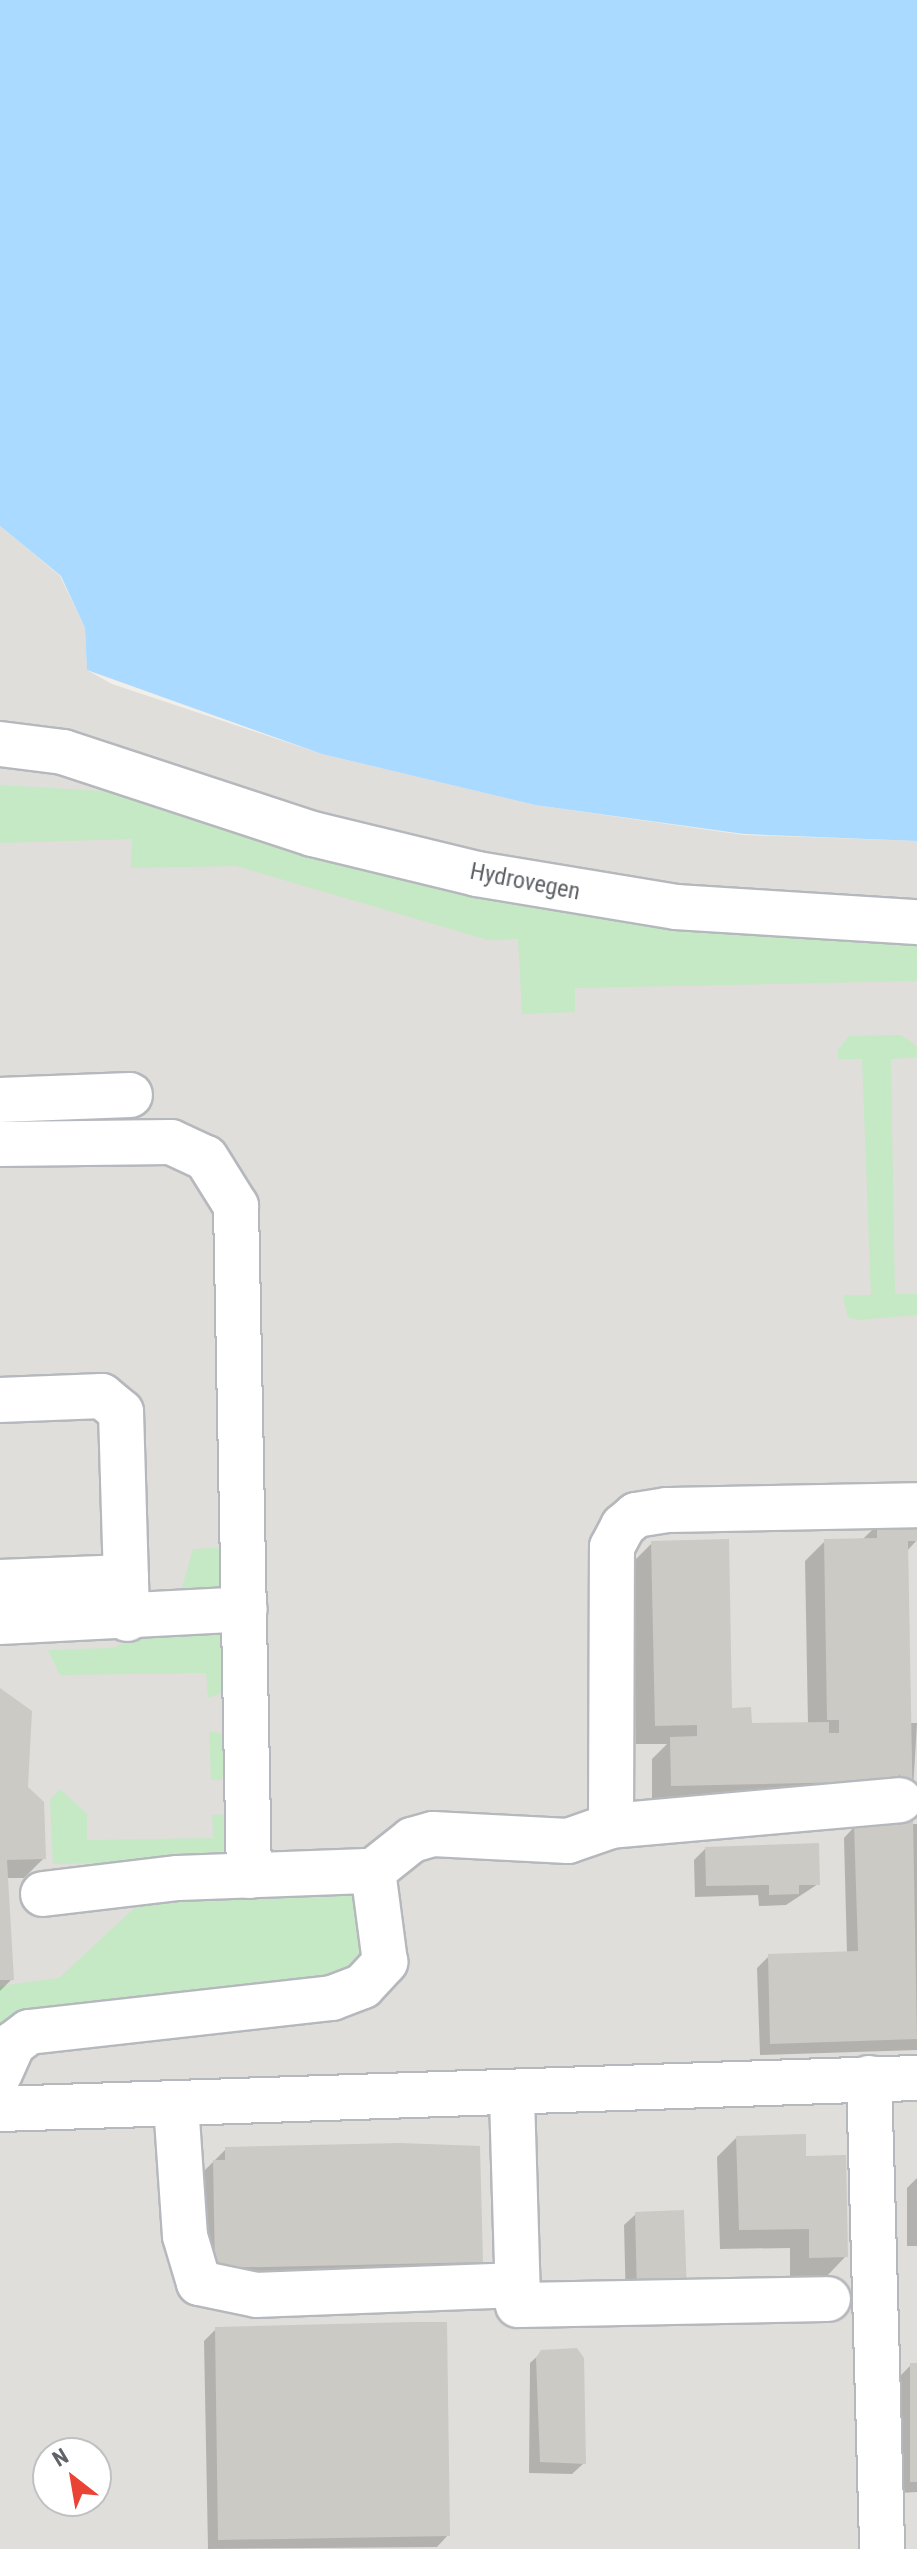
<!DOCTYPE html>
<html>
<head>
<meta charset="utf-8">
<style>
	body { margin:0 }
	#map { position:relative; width:917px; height:2549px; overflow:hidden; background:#f1efe8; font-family:"Roboto Condensed",sans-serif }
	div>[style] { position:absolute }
	.industrial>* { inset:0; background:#e0deda }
	.green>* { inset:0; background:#c5e8c5 }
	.water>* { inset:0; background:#aadaff }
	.shadow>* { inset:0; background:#0003 }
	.building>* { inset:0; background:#cccac5 }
	.roads { filter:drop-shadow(2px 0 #b5b8bc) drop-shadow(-2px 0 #b5b8bc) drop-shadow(0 2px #b5b8bc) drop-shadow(0 -2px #b5b8bc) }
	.minor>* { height:44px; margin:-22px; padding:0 22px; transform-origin:22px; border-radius:22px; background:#fff }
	span { translate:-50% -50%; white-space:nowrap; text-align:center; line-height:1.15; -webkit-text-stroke:8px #fff; paint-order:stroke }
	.street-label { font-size:24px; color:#5f6368 }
	.north { position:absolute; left:32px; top:2437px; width:80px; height:80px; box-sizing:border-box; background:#fff; border:2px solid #bfc1c3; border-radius:50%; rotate:329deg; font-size:22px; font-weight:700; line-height:32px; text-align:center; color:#5f6368 }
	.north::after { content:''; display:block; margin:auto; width:28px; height:36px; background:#ea4335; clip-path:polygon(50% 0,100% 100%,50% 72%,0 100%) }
</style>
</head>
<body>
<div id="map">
	<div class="industrial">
		<i style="clip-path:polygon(evenodd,0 526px,60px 576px,85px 628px,87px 670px,112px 684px,322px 754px,535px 805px,744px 835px,917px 841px,917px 2549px,0 2549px,0 526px,48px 2453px,96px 2453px,96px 2501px,48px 2501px,48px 2453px)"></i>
	</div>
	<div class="green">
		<i style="clip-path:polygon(0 785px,102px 791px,917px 939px,917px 981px,575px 988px,575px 1012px,522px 1014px,518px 939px,488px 940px,236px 866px,131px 868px,132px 839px,0 843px)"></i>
		<i style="clip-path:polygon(901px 1035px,916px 1045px,917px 1057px,891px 1059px,895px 1294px,917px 1294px,917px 1315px,857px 1320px,848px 1317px,844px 1302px,844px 1295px,871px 1295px,862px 1059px,838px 1059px,838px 1050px,849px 1036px)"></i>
		<i style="clip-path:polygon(229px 1547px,231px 1612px,178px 1601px,193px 1549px)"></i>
		<i style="clip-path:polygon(230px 1625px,226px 1691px,208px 1698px,206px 1673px,60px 1675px,48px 1650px,112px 1648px,149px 1634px)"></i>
		<i style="clip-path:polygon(209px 1731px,228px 1735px,222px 1780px,211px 1780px)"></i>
		<i style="clip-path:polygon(60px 1789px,87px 1814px,87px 1840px,213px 1838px,212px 1815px,237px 1814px,229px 1850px,152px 1862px,53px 1864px,50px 1800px)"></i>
		<i style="clip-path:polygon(348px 1894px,365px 1906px,369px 1931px,360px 1974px,0 2039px,0 1986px,59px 1978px,142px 1901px)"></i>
	</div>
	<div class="water">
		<i style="clip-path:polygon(0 0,917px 0,917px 841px,744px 834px,535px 805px,322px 754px,87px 670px,85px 628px,61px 576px,0 526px)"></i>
	</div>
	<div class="shadow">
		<i style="clip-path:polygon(878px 1524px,917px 1540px,907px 1551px,910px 1723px,917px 1723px,911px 1824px,917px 1824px,917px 2050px,760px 2055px,757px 1968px,769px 1956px,847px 1954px,844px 1838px,855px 1826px,890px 1825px,889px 1792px,652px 1804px,652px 1759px,667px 1744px,636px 1744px,633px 1562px,652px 1543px,730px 1710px,750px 1725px,808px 1724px,805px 1561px,825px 1541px,862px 1540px)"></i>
		<i style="clip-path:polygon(0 1690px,30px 1712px,26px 1787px,44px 1858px,24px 1878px,6px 1878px,12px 1979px,0 1991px)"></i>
		<i style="clip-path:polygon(705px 1849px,818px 1884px,786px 1905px,759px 1906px,758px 1895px,695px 1897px,694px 1860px)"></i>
		<i style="clip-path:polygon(736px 2138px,804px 2158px,846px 2256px,827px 2276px,790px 2276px,790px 2248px,720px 2249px,717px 2157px)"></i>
		<i style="clip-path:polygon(226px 2149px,481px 2261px,461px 2281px,196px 2287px,194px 2181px)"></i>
		<i style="clip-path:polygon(917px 2178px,917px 2246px,907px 2246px,907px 2188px)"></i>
		<i style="clip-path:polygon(636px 2214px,673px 2303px,626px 2305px,624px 2225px)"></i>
		<i style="clip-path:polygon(216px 2329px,448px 2535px,437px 2547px,208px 2549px,204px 2341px)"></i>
		<i style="clip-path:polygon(542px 2352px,584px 2463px,572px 2474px,529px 2473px,530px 2363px)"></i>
		<i style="clip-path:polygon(911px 2365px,917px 2365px,917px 2492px,899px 2493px,899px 2377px)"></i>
	</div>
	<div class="building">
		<i style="clip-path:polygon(917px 1521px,917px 1541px,908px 1541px,917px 2039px,770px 2044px,768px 1954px,858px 1951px,854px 1824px,901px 1823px,900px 1774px,895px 1781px,671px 1786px,670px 1737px,697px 1736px,697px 1725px,655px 1726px,651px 1541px,729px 1539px,732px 1708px,751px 1707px,752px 1723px,829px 1722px,829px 1733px,839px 1733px,839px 1720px,827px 1720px,824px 1539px,877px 1538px,877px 1522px)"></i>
		<i style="clip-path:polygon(0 1688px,32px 1711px,28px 1787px,44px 1802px,46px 1859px,7px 1860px,14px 1980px,0 1980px)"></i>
		<i style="clip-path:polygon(819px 1843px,820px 1885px,799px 1885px,799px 1894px,769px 1895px,769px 1885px,706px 1886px,705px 1847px)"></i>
		<i style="clip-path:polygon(806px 2134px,806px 2156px,846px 2155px,848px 2257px,809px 2258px,809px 2229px,739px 2230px,736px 2136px)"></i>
		<i style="clip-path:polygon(399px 2143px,480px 2146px,483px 2262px,215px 2268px,213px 2160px,225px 2160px,225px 2147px)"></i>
		<i style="clip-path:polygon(684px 2210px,687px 2293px,637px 2294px,635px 2212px)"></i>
		<i style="clip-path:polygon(413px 2322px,447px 2322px,450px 2536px,218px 2540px,215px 2327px)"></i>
		<i style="clip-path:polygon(577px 2348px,584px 2358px,586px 2464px,540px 2462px,536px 2358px,541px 2350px)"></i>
		<i style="clip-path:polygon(910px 2363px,917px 2363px,917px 2482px,910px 2482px)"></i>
	</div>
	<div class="roads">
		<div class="minor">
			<i style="left:0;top:744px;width:64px;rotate:7.2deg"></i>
			<i style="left:63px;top:752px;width:263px;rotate:18.2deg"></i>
			<i style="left:313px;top:834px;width:169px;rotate:13.7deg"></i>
			<i style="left:477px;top:874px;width:202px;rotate:9.4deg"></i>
			<i style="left:676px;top:907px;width:241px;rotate:3.6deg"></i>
			<i style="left:0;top:1100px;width:130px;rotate:-2.2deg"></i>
			<i style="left:0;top:1144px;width:171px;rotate:-0.7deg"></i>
			<i style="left:171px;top:1142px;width:38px;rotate:25deg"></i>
			<i style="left:206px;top:1158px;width:57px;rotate:58deg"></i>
			<i style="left:236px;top:1206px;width:670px;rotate:88.89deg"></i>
			<i style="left:0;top:1400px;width:102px;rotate:-2.2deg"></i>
			<i style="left:102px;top:1396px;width:25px;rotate:40deg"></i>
			<i style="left:121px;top:1412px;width:207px;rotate:88.3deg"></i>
			<i style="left:0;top:1582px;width:126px;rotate:-2.3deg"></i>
			<i style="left:0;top:1622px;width:245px;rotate:-3deg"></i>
			<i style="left:611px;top:1826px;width:290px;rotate:-5.1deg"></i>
			<i style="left:43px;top:1894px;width:136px;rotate:-6.8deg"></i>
			<i style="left:178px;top:1878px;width:195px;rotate:-2.1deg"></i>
			<i style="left:373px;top:1871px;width:50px;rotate:-38.5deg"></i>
			<i style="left:412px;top:1840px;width:22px;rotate:-16deg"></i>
			<i style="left:433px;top:1834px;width:135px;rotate:3deg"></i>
			<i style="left:568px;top:1841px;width:46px;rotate:-19.2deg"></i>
			<i style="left:611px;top:1826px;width:279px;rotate:-89.8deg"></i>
			<i style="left:612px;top:1547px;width:24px;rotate:-62deg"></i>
			<i style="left:623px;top:1526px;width:17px;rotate:-40deg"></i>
			<i style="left:636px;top:1515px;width:30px;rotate:-9deg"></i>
			<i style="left:666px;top:1510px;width:251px;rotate:-1.1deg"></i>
			<i style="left:0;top:2073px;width:32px;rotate:-66deg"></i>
			<i style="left:13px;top:2044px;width:20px;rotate:-37deg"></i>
			<i style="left:29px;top:2032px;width:305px;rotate:-6.4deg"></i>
			<i style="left:332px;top:1998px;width:33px;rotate:-21deg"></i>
			<i style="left:363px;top:1986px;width:33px;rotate:-47deg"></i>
			<i style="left:385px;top:1962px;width:92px;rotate:-97.5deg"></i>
			<i style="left:869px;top:2078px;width:471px;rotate:88.4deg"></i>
			<i style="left:512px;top:2097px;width:208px;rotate:88.3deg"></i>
			<i style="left:518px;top:2305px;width:310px;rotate:-1.1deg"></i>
			<i style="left:176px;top:2104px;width:132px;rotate:86.1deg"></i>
			<i style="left:185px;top:2236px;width:49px;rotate:73.4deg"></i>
			<i style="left:199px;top:2283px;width:59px;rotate:11.7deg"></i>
			<i style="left:257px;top:2295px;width:260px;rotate:-2.2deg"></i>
			<i style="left:0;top:2109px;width:918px;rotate:-1.94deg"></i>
		</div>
	</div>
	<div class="street-label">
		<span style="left:525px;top:882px;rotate:11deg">Hydrovegen</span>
	</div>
	<div class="north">N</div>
</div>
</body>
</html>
